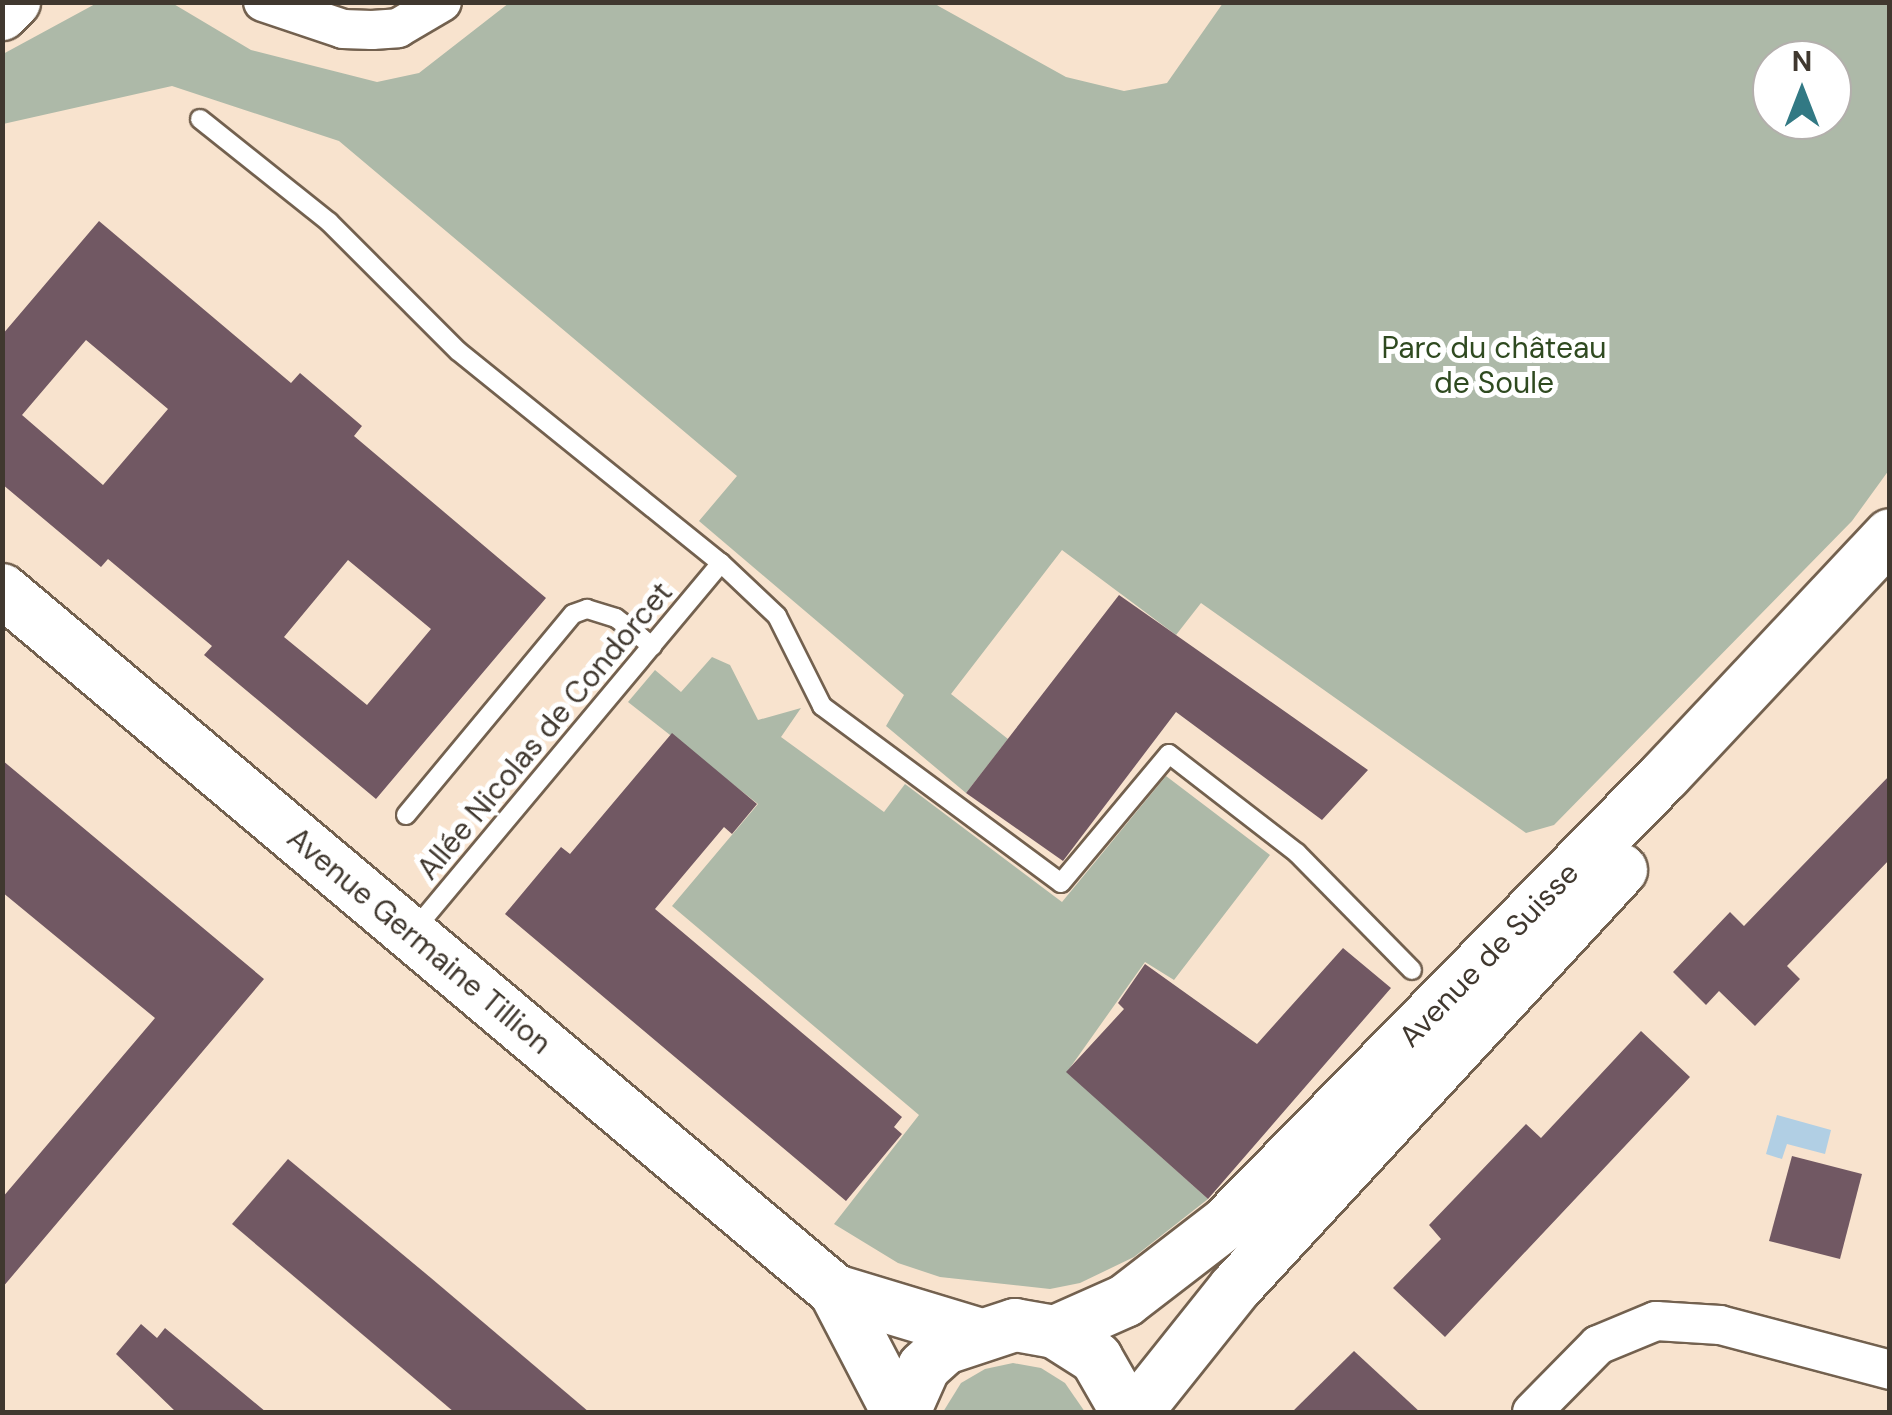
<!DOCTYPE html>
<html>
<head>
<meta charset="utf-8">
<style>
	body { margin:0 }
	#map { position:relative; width:1892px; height:1415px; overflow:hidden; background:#f8e3ce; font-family:"DM Sans",sans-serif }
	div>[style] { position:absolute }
	.green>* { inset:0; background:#adb9a8 }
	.water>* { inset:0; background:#b1cfe4 }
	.building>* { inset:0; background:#715863 }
	.roads { filter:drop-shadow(2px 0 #73614f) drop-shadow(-2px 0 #73614f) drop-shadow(0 2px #73614f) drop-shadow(0 -2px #73614f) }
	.lane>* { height:18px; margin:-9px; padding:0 9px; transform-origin:9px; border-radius:9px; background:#fff }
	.street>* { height:38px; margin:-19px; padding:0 19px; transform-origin:19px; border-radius:19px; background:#fff }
	.secondary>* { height:52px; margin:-26px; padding:0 26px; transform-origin:26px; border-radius:26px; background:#fff }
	span { translate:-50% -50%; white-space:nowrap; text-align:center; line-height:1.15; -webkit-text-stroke:10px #fff; paint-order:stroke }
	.park-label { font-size:30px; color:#2f4a20 }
	.street-label { font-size:30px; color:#40382f }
	.frame { position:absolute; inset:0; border:5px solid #40382f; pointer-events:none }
	.north { position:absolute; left:1752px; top:40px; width:100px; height:100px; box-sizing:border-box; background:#fff; border:2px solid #b3afac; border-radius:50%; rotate:0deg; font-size:28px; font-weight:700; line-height:40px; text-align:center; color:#40382f }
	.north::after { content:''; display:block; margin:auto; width:35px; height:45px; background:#327984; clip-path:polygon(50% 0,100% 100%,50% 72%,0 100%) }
</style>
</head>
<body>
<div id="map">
	<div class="green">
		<i style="clip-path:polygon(evenodd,879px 2px,933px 3px,1066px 77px,1124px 91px,1167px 83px,1223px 3px,1889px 3px,1889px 470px,1852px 521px,1554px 825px,1526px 833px,1201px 603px,1176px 635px,1062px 550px,951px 694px,1008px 739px,966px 793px,886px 726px,904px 695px,699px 521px,737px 476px,339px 141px,172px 86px,3px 124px,3px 54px,97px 3px,172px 3px,251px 50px,377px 82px,419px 73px,509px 3px,879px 2px,1772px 60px,1832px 60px,1832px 120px,1772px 120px,1772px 60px)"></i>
		<i style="clip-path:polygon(712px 657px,730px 665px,758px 720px,801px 708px,781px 737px,884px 812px,905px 784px,1062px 902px,1166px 776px,1270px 855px,1174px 980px,1145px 962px,1067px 1072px,1208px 1199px,1134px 1257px,1080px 1283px,1050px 1289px,940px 1277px,898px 1263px,834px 1224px,919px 1115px,672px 906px,758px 804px,628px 702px,655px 670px,681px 692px)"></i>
		<i style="clip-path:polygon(1013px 1363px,1041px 1368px,1065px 1383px,1085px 1412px,943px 1412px,961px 1383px,985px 1369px)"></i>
	</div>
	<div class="water">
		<i style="clip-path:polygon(1777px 1115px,1831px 1130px,1825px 1154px,1787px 1144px,1782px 1159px,1766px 1154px)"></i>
	</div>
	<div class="building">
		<i style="clip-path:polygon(evenodd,99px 221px,291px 383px,300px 373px,362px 426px,354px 436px,546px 598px,376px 799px,204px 655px,212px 646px,108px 559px,101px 567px,2px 484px,2px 335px,99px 221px,86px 340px,168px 409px,103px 485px,22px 415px,86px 340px,99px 221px,348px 560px,431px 629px,367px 705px,284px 637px,348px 560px)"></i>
		<i style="clip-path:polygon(1119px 595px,1176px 635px,1368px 770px,1322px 820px,1176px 712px,1063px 861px,966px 793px)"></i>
		<i style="clip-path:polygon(672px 733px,757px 804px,732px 834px,724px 827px,655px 909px,902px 1117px,894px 1127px,902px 1134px,846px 1201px,505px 914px,561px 847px,570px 854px)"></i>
		<i style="clip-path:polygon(2px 760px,264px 979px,2px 1288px,2px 1198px,155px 1018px,2px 892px)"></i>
		<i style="clip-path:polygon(1890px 775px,1890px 859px,1787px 966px,1800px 979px,1755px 1026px,1719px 991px,1706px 1005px,1673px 972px,1730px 912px,1744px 926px)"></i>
		<i style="clip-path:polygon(1343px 948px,1391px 988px,1208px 1199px,1066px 1072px,1124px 1009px,1118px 1003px,1145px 964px,1257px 1044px)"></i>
		<i style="clip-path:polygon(1641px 1031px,1690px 1077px,1445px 1337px,1393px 1288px,1441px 1239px,1429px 1225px,1526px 1124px,1541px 1138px)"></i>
		<i style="clip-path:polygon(1792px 1156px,1862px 1174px,1840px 1259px,1769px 1241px)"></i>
		<i style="clip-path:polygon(288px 1159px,431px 1278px,589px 1412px,454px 1412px,232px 1224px)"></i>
		<i style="clip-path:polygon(141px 1324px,157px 1338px,165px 1328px,266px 1412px,176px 1412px,116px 1354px)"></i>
		<i style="clip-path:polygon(1354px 1351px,1420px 1412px,1292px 1412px)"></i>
	</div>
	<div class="roads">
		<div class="lane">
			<i style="left:200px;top:119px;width:165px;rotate:38.6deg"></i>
			<i style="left:329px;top:222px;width:182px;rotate:45deg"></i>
			<i style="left:458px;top:351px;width:338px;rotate:38.9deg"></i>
			<i style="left:721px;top:563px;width:478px;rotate:129.9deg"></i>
			<i style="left:721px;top:563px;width:77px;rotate:43.4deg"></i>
			<i style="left:777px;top:616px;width:101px;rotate:63.4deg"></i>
			<i style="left:822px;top:706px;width:297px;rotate:36.5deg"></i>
			<i style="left:1061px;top:883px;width:168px;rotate:-50.1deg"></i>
			<i style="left:1169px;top:754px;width:162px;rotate:37.7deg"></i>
			<i style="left:1297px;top:853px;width:164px;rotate:45.5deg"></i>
			<i style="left:406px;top:815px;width:261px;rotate:-50.3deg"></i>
			<i style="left:573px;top:614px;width:15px;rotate:-20deg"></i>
			<i style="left:587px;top:609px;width:30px;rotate:17deg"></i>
			<i style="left:616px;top:618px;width:46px;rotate:37.9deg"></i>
		</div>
		<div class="street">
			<i style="left:263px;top:2px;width:84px;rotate:18.6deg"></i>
			<i style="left:343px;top:29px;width:29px;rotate:2deg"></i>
			<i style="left:372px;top:30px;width:26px;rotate:-4deg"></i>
			<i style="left:398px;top:28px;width:51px;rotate:-30.6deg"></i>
			<i style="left:1532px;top:1412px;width:94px;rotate:-45.4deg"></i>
			<i style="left:1598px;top:1345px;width:63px;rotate:-22.5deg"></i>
			<i style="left:1656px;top:1321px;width:64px;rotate:3.6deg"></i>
			<i style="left:1720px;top:1325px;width:176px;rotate:14.8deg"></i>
		</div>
		<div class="secondary">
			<i style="left:2px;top:14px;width:17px;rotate:-45deg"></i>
			<i style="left:2px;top:590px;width:1089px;rotate:40.08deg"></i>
			<i style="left:835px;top:1291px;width:136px;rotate:62.5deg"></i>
			<i style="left:835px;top:1291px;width:145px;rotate:16.8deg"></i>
			<i style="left:1055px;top:1332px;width:77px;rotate:-23.9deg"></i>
			<i style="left:1125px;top:1301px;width:126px;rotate:-37.6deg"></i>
			<i style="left:1225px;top:1224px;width:629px;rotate:-45.58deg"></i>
			<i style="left:1665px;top:775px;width:329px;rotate:-46.8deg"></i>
			<i style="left:904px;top:1412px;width:49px;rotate:-66deg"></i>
			<i style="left:924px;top:1367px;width:28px;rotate:-42deg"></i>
			<i style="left:945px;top:1348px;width:74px;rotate:-18.2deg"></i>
			<i style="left:1015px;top:1325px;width:41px;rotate:9.9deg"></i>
			<i style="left:1055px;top:1332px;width:49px;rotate:32.4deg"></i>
			<i style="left:1096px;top:1358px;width:62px;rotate:60.1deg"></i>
			<i style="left:1136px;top:1412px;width:159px;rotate:-51.4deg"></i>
			<i style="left:1235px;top:1288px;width:569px;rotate:-47.28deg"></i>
		</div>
	</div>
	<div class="park-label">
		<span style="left:1494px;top:365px">Parc du château<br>de Soule</span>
	</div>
	<div class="street-label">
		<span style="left:545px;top:731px;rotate:-50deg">Allée Nicolas de Condorcet</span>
		<span style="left:419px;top:941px;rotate:40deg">Avenue Germaine Tillion</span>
		<span style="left:1489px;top:955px;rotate:-46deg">Avenue de Suisse</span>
	</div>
	<div class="frame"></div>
	<div class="north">N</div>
</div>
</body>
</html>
